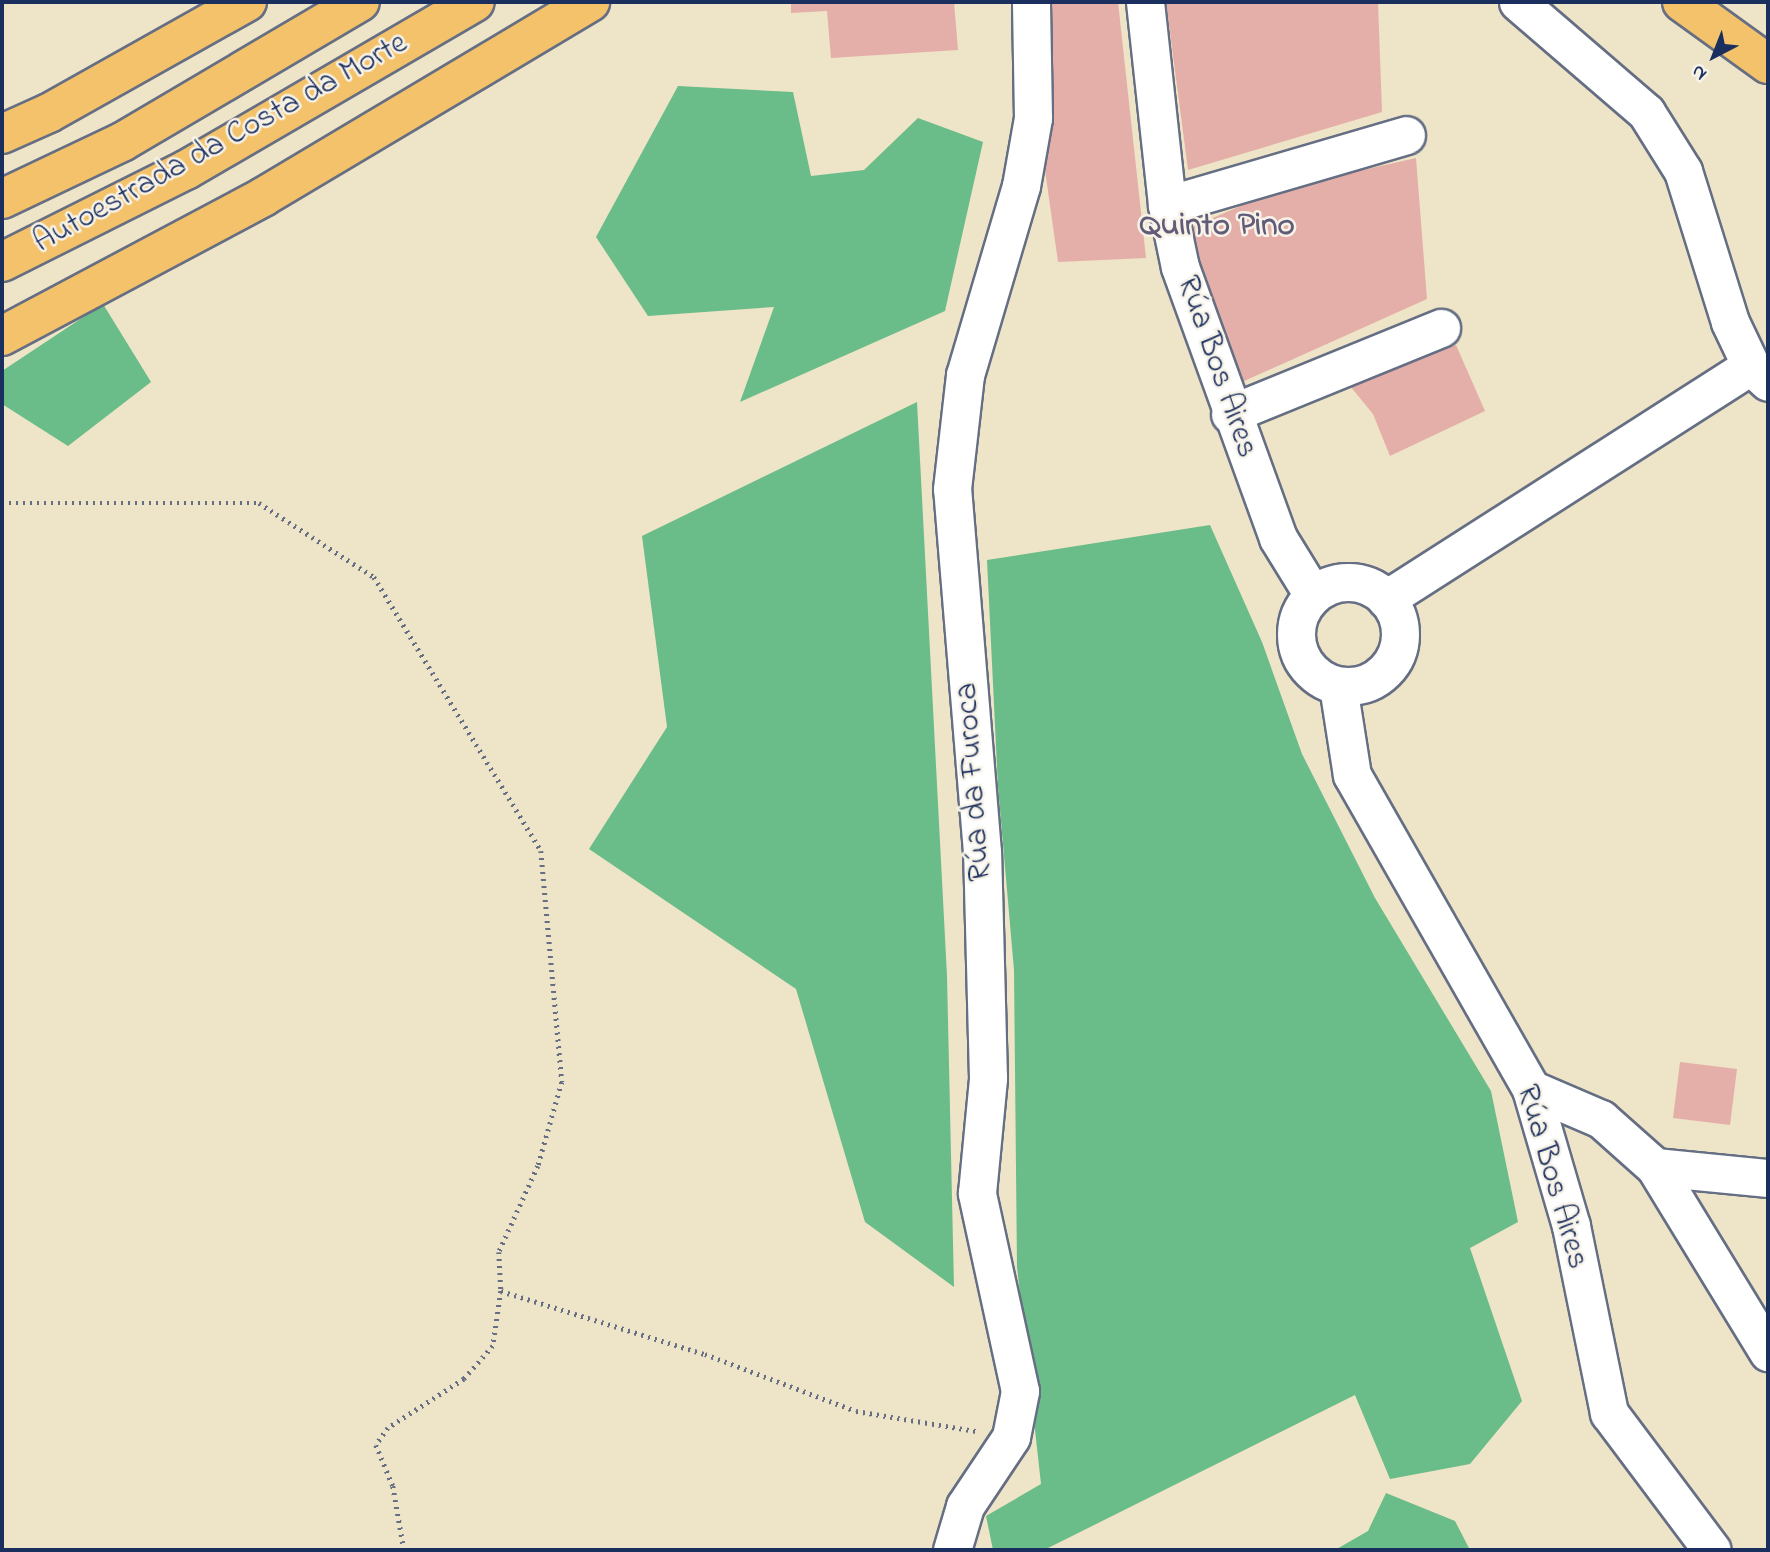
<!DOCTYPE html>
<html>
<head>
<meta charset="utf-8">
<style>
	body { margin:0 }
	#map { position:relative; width:1770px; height:1552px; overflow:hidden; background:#eee4c7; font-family:"Indie Flower",sans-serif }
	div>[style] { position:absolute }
	.forest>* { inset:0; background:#6abc89 }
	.building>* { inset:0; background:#e5afa9 }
	.path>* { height:4.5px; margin-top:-2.25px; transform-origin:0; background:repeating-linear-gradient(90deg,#656e83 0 2px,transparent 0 7px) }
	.roads { filter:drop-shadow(2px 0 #656e83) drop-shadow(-2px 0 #656e83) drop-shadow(0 2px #656e83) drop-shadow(0 -2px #656e83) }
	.street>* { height:37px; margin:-18.5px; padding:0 18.5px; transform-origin:18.5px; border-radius:18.5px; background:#fff }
	.street>.ring { margin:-18.5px; padding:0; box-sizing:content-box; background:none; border:37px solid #fff; border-radius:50% }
	.primary>* { height:38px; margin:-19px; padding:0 19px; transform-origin:19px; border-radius:19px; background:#f4c26a }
	.highway>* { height:38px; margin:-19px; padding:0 19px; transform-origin:19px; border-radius:19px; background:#f4c26a }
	span { translate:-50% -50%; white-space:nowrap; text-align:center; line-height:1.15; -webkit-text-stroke:5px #f7f3e8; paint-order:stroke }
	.street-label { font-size:32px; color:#1b2f5e }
	.neighbourhood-label { font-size:33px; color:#625c78; font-weight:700 }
	.frame { position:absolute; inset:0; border:4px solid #1b2f5e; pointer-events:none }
	.north { position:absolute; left:1679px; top:21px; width:70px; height:70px; -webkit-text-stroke:5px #f7f3e8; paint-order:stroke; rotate:222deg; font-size:19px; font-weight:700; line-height:28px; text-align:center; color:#1b2f5e }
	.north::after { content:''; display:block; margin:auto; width:24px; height:32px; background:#1b2f5e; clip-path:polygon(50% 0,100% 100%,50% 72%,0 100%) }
</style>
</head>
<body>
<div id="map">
	<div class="forest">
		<i style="clip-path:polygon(678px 86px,793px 92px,811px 176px,864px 170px,918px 118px,983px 142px,945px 311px,740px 402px,774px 307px,648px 316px,596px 237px)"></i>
		<i style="clip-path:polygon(103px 304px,151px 382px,68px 446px,2px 404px,2px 371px)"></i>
		<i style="clip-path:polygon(917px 402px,947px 976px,954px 1287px,865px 1222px,796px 989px,589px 849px,667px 727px,642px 536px)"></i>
		<i style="clip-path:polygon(1210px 525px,1262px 642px,1302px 754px,1375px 898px,1491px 1091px,1518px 1222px,1470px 1248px,1522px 1401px,1470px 1464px,1390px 1479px,1355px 1395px,1044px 1550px,993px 1550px,986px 1516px,1041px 1484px,1017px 1267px,1014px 970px,998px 787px,987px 560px)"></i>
		<i style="clip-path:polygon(1386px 1493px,1455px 1521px,1470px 1550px,1335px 1550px,1368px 1531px)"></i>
	</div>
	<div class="building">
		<i style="clip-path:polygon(791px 2px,954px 2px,958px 50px,831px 58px,827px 11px,791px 13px)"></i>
		<i style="clip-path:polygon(1048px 2px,1118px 2px,1146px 258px,1058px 262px,1043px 156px)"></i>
		<i style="clip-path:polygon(1166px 2px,1378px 2px,1382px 112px,1188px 170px)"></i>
		<i style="clip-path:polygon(1416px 158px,1427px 299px,1242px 382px,1189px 228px,1283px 188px)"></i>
		<i style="clip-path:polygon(1456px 345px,1485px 411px,1390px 456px,1373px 414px,1350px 386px)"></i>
		<i style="clip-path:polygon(1680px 1062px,1737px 1069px,1730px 1125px,1673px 1118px)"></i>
	</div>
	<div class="path">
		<i style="left:2px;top:503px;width:257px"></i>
		<i style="left:259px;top:503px;width:137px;rotate:32.8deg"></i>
		<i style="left:374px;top:577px;width:321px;rotate:58.6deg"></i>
		<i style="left:541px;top:851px;width:232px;rotate:84.8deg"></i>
		<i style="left:562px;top:1082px;width:87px;rotate:105.9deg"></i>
		<i style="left:538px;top:1166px;width:94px;rotate:114.4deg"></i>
		<i style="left:499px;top:1252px;width:39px;rotate:87deg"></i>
		<i style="left:501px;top:1291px;width:56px;rotate:98.3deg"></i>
		<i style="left:493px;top:1346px;width:44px;rotate:131.3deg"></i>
		<i style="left:464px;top:1379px;width:90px;rotate:147.2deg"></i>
		<i style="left:388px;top:1428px;width:21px;rotate:125deg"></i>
		<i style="left:376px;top:1445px;width:44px;rotate:67.5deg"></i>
		<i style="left:393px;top:1486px;width:65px;rotate:80.2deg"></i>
		<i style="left:501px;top:1291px;width:214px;rotate:17.2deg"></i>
		<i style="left:705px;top:1354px;width:161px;rotate:20.7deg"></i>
		<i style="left:856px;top:1411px;width:122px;rotate:9.5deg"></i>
	</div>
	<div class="roads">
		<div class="street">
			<i style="left:1145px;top:2px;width:204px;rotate:83.8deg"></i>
			<i style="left:1167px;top:205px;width:63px;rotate:78.2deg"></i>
			<i style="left:1180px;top:267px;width:288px;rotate:70.1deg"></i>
			<i style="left:1278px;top:538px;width:67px;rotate:58.4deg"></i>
			<i style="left:1518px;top:2px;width:169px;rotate:40.7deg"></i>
			<i style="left:1646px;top:112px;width:70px;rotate:57.9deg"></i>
			<i style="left:1683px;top:171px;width:158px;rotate:72.7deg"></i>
			<i style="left:1730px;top:322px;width:49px;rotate:64.5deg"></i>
			<i style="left:1751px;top:366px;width:23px;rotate:43deg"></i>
			<i style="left:1167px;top:205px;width:249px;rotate:-16.3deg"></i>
			<i style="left:1230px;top:414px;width:228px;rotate:-22.2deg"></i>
			<i class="ring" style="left:1296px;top:582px;width:67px;height:67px"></i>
			<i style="left:1386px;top:599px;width:433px;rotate:-32.6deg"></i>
			<i style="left:1338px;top:686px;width:90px;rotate:81.1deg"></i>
			<i style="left:1352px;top:775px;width:361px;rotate:60.3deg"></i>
			<i style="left:1531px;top:1089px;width:143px;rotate:73.7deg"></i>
			<i style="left:1571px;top:1226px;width:191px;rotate:78.5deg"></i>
			<i style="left:1609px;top:1413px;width:171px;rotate:53.1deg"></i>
			<i style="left:1531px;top:1089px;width:76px;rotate:23.2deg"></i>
			<i style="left:1601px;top:1119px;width:72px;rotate:41.6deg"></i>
			<i style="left:1655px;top:1167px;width:217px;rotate:58.6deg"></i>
			<i style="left:1655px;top:1167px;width:114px;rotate:5.6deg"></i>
			<i style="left:952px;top:1550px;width:46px;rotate:-73.5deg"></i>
			<i style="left:965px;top:1506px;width:83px;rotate:-56.3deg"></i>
			<i style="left:1011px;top:1437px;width:47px;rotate:-78.9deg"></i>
			<i style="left:1020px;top:1391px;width:203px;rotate:-102.3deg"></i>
			<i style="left:977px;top:1193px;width:116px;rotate:-84.5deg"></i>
			<i style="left:988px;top:1078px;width:226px;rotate:-91.5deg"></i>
			<i style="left:982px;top:852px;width:364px;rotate:-94.7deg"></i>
			<i style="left:952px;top:489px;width:115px;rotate:-83.5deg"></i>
			<i style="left:965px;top:375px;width:197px;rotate:-73.5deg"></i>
			<i style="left:1021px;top:186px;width:69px;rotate:-80deg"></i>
			<i style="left:1033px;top:118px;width:116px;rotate:-91deg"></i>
		</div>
		<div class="primary">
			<i style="left:1682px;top:2px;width:106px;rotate:35.8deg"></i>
		</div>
		<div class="highway">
			<i style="left:2px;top:134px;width:51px;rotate:-24.1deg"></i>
			<i style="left:49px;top:113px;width:227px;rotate:-29.3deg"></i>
			<i style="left:2px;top:199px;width:133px;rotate:-25.4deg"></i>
			<i style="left:122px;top:142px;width:276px;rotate:-30.5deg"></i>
			<i style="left:2px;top:262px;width:206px;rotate:-26.6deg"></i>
			<i style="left:186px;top:170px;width:334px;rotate:-30.2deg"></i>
			<i style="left:2px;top:336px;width:296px;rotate:-28deg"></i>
			<i style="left:263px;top:197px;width:381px;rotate:-30.8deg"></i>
		</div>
	</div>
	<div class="street-label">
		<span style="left:221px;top:144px;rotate:-29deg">Autoestrada da Costa da Morte</span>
		<span style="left:1216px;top:367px;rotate:71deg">Rúa Bos Aires</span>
		<span style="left:975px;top:782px;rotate:-94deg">Rúa da Furoca</span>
		<span style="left:1551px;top:1177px;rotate:74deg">Rúa Bos Aires</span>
	</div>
	<div class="neighbourhood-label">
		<span style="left:1217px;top:227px">Quinto Pino</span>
	</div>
	<div class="frame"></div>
	<div class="north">N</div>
</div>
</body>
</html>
